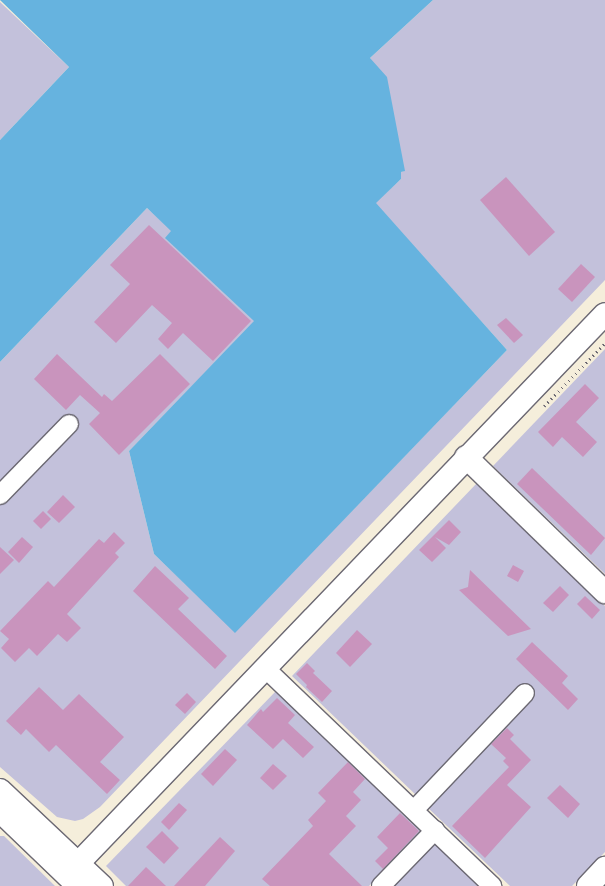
<!DOCTYPE html>
<html>
<head>
<meta charset="utf-8">
<style>
	body { margin:0 }
	#map { position:relative; width:605px; height:886px; overflow:hidden; background:#f5eedb; font-family:Kalam,sans-serif }
	div>[style] { position:absolute }
	.industrial>* { inset:0; background:#c3c1db }
	.water>* { inset:0; background:#66b3df }
	.building>* { inset:0; background:#c994bd }
	.path>* { height:2.5px; margin-top:-1.25px; transform-origin:0; background:repeating-linear-gradient(90deg,#6c6973 0 1px,transparent 0 5px) }
	.roads { filter:drop-shadow(1px 0 #6c6973) drop-shadow(-1px 0 #6c6973) drop-shadow(0 1px #6c6973) drop-shadow(0 -1px #6c6973) }
	.minor>* { height:18px; margin:-9px; padding:0 9px; transform-origin:9px; border-radius:9px; background:#fff }
	.tertiary>* { height:22px; margin:-11px; padding:0 11px; transform-origin:11px; border-radius:11px; background:#fff }
	span { translate:-50% -50%; white-space:nowrap; text-align:center; line-height:1.15; -webkit-text-stroke:5px #fff; paint-order:stroke }
</style>
</head>
<body>
<div id="map">
	<div class="industrial">
		<i style="clip-path:polygon(433px 0,605px 0,605px 280px,100px 807px,83px 819px,75px 821px,57px 817px,0 767px,0 505px,77px 423px,68px 414px,0 484px,0 362px,147px 208px,172px 231px,166px 238px,255px 321px,129px 451px,154px 554px,235px 632px,507px 350px,375px 203px,401px 179px,400px 172px,404px 171px,370px 58px)"></i>
		<i style="clip-path:polygon(0 2px,69px 67px,0 140px)"></i>
		<i style="clip-path:polygon(605px 349px,605px 574px,493px 466px)"></i>
		<i style="clip-path:polygon(477px 483px,605px 606px,605px 852px,572px 886px,510px 886px,426px 806px,535px 692px,525px 683px,416px 795px,292px 676px)"></i>
		<i style="clip-path:polygon(276px 691px,422px 831px,369px 886px,126px 886px,106px 866px)"></i>
		<i style="clip-path:polygon(0 836px,4px 836px,55px 886px,0 886px)"></i>
		<i style="clip-path:polygon(430px 845px,436px 845px,479px 886px,391px 886px)"></i>
	</div>
	<div class="water">
		<i style="clip-path:polygon(0 0,433px 0,370px 58px,387px 77px,405px 171px,401px 172px,401px 179px,376px 203px,507px 350px,235px 633px,154px 554px,129px 451px,254px 321px,165px 238px,171px 231px,147px 208px,0 362px,0 140px,69px 67px)"></i>
	</div>
	<div class="building">
		<i style="clip-path:polygon(506px 177px,555px 232px,529px 256px,480px 200px)"></i>
		<i style="clip-path:polygon(149px 225px,251px 321px,213px 361px,183px 333px,168px 349px,158px 339px,172px 323px,152px 305px,116px 343px,94px 322px,130px 284px,110px 265px)"></i>
		<i style="clip-path:polygon(581px 264px,595px 277px,572px 302px,558px 289px)"></i>
		<i style="clip-path:polygon(506px 318px,523px 335px,514px 343px,497px 325px)"></i>
		<i style="clip-path:polygon(57px 354px,102px 397px,104px 394px,112px 401px,160px 354px,190px 384px,119px 455px,89px 424px,100px 413px,80px 395px,66px 410px,34px 379px)"></i>
		<i style="clip-path:polygon(585px 384px,599px 398px,576px 422px,597px 442px,583px 457px,562px 437px,553px 447px,538px 432px)"></i>
		<i style="clip-path:polygon(532px 468px,605px 538px,591px 555px,517px 484px)"></i>
		<i style="clip-path:polygon(63px 495px,75px 507px,59px 523px,47px 512px)"></i>
		<i style="clip-path:polygon(43px 511px,51px 519px,41px 529px,33px 521px)"></i>
		<i style="clip-path:polygon(449px 520px,461px 532px,449px 545px,435px 537px,446px 548px,432px 562px,419px 550px)"></i>
		<i style="clip-path:polygon(114px 532px,125px 543px,115px 553px,119px 557px,67px 614px,81px 628px,67px 642px,58px 634px,37px 656px,29px 648px,15px 662px,1px 648px,9px 639px,0 631px,48px 581px,54px 587px,99px 539px,104px 543px)"></i>
		<i style="clip-path:polygon(22px 537px,33px 547px,19px 563px,8px 552px)"></i>
		<i style="clip-path:polygon(0 547px,14px 560px,0 574px)"></i>
		<i style="clip-path:polygon(513px 565px,524px 571px,518px 582px,507px 576px)"></i>
		<i style="clip-path:polygon(155px 566px,189px 598px,178px 609px,227px 656px,215px 669px,133px 591px)"></i>
		<i style="clip-path:polygon(470px 570px,501px 600px,531px 629px,508px 636px,459px 590px,468px 587px)"></i>
		<i style="clip-path:polygon(560px 586px,569px 595px,553px 612px,543px 603px)"></i>
		<i style="clip-path:polygon(585px 596px,600px 610px,592px 619px,577px 604px)"></i>
		<i style="clip-path:polygon(357px 630px,372px 644px,350px 667px,336px 653px)"></i>
		<i style="clip-path:polygon(532px 642px,568px 676px,562px 683px,578px 699px,568px 710px,516px 659px)"></i>
		<i style="clip-path:polygon(307px 663px,315px 671px,313px 673px,332px 691px,322px 702px,306px 687px,307px 685px,296px 674px)"></i>
		<i style="clip-path:polygon(39px 687px,63px 710px,79px 694px,124px 737px,100px 762px,120px 780px,107px 794px,56px 745px,49px 752px,26px 729px,21px 735px,6px 721px)"></i>
		<i style="clip-path:polygon(187px 693px,196px 702px,185px 714px,175px 705px)"></i>
		<i style="clip-path:polygon(277px 698px,295px 715px,288px 723px,314px 747px,303px 758px,283px 739px,273px 749px,247px 725px,261px 709px,263px 712px)"></i>
		<i style="clip-path:polygon(507px 728px,514px 735px,510px 739px,531px 760px,507px 785px,531px 807px,485px 858px,452px 826px,509px 767px,503px 761px,506px 758px,491px 744px)"></i>
		<i style="clip-path:polygon(225px 749px,237px 760px,213px 786px,201px 774px)"></i>
		<i style="clip-path:polygon(348px 762px,365px 779px,353px 792px,361px 800px,346px 816px,356px 826px,329px 854px,362px 886px,270px 886px,262px 879px,313px 826px,308px 820px,326px 801px,318px 793px)"></i>
		<i style="clip-path:polygon(273px 764px,287px 776px,273px 790px,260px 778px)"></i>
		<i style="clip-path:polygon(560px 785px,580px 804px,568px 818px,547px 798px)"></i>
		<i style="clip-path:polygon(179px 803px,187px 810px,169px 830px,161px 822px)"></i>
		<i style="clip-path:polygon(400px 813px,419px 831px,383px 869px,375px 861px,388px 848px,377px 837px)"></i>
		<i style="clip-path:polygon(162px 831px,179px 848px,164px 864px,146px 847px)"></i>
		<i style="clip-path:polygon(220px 837px,235px 851px,205px 886px,174px 886px)"></i>
		<i style="clip-path:polygon(146px 867px,166px 886px,128px 886px)"></i>
	</div>
	<div class="path">
		<i style="left:544px;top:406px;width:88px;rotate:-45.9deg"></i>
	</div>
	<div class="roads">
		<div class="minor">
			<i style="left:0;top:495px;width:99px;rotate:-45.8deg"></i>
			<i style="left:265px;top:668px;width:315px;rotate:43.8deg"></i>
			<i style="left:414px;top:810px;width:161px;rotate:-46.5deg"></i>
			<i style="left:381px;top:886px;width:78px;rotate:-46deg"></i>
		</div>
		<div class="tertiary">
			<i style="left:466px;top:457px;width:194px;rotate:44.2deg"></i>
			<i style="left:0;top:790px;width:140px;rotate:43.3deg"></i>
			<i style="left:0;top:811px;width:107px;rotate:43.9deg"></i>
			<i style="left:67px;top:875px;width:777px;rotate:-46.2deg"></i>
			<i style="left:588px;top:886px;width:25px;rotate:-47deg"></i>
		</div>
	</div>
</div>
</body>
</html>
